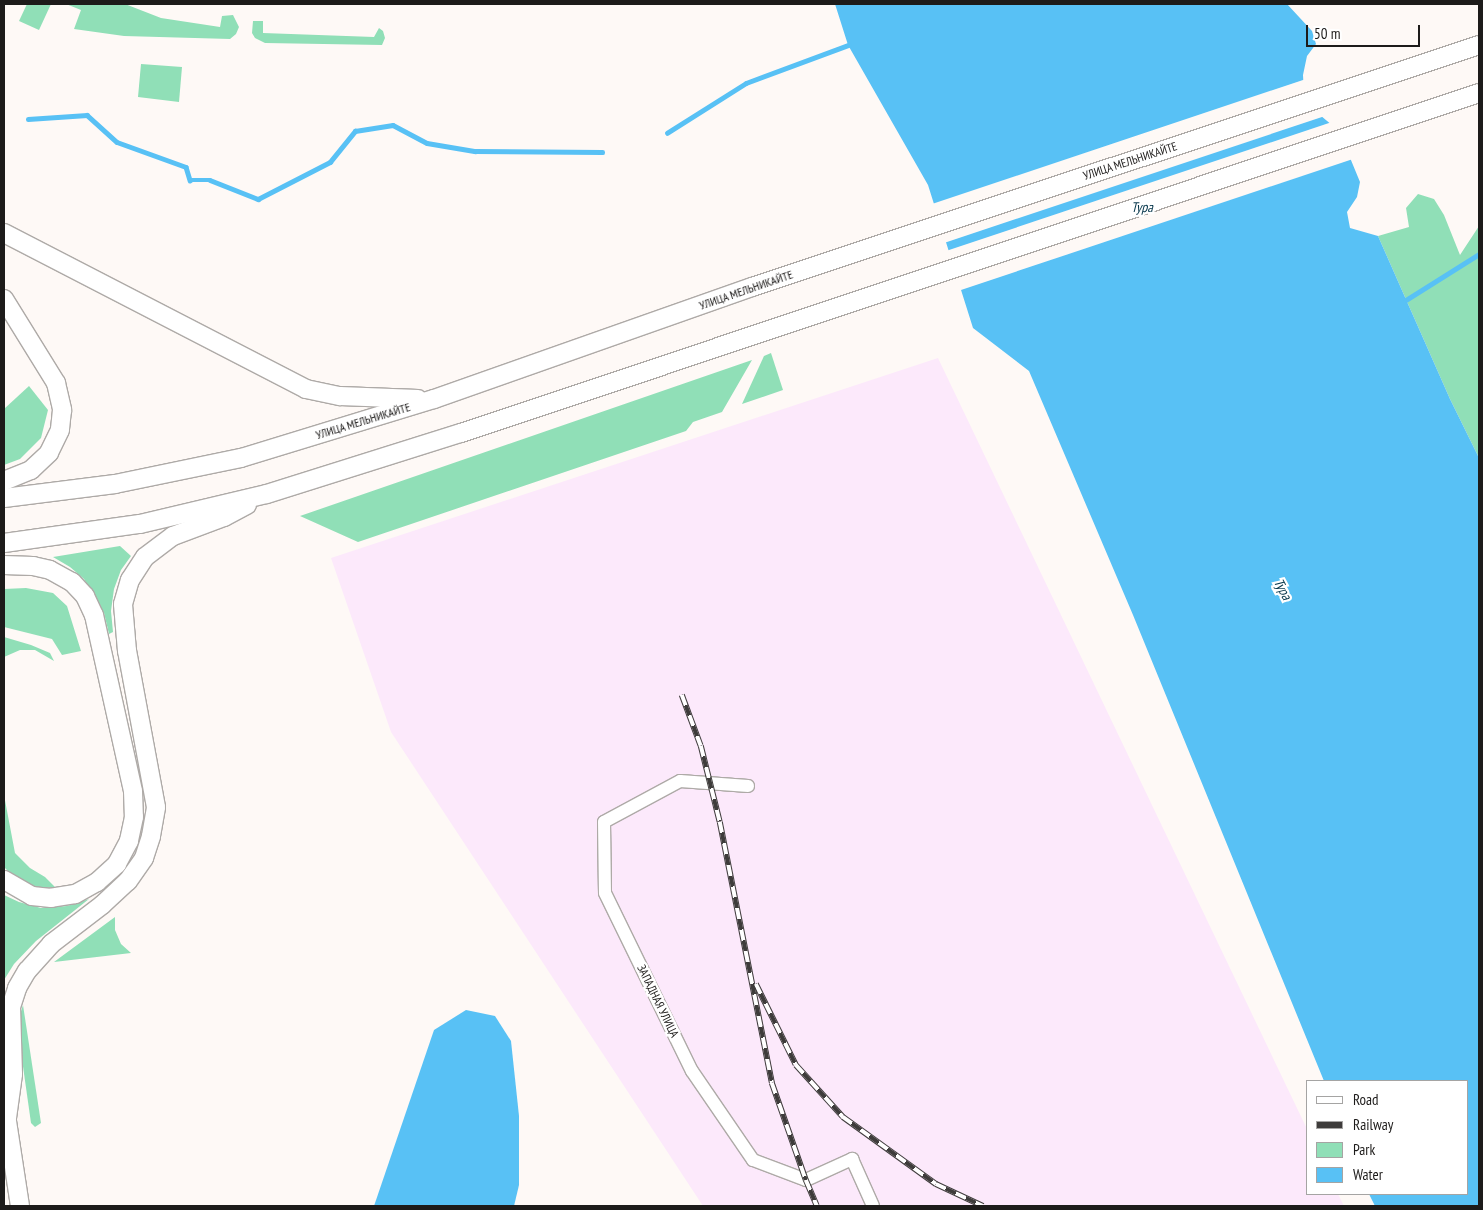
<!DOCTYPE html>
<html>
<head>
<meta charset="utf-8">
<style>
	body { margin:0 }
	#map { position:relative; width:1483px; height:1210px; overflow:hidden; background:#fef9f6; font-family:"PT Sans Narrow",sans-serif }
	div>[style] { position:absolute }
	.commercial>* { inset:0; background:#fce9fb }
	.green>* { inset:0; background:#90dfb7 }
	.water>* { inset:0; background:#58c1f5 }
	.pier>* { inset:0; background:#fef9f6 }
	.stream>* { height:4.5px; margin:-2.25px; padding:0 2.25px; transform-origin:2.25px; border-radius:2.25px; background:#58c1f5 }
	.roads { filter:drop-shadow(1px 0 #aeaaa7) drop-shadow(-1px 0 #aeaaa7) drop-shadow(0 1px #aeaaa7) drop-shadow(0 -1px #aeaaa7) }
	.street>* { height:12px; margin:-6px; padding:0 6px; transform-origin:6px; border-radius:6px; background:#fff }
	.secondary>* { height:18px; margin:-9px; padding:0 9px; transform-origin:9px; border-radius:9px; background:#fff }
	.rail>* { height:5.5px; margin-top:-2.75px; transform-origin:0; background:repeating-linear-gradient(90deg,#fff 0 11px,#3e3c3b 0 22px); box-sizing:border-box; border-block:1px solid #3e3c3b }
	span { translate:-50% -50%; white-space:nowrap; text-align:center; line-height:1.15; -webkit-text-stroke:4.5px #fff; paint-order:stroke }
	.street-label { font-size:12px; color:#1d1b1a }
	.water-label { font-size:14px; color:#06364b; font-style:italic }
	.frame { position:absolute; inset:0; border:5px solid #1d1b1a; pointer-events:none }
	.legend { position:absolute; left:1306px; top:1080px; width:162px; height:115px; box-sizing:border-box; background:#fff; border:1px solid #a5a4a3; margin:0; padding:6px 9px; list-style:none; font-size:15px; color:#1d1b1a }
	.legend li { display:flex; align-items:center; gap:10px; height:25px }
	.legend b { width:25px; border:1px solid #a5a4a3 }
	.scale { position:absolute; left:1306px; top:25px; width:114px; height:22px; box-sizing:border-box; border:2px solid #1d1b1a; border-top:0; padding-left:6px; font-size:15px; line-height:18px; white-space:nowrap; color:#1d1b1a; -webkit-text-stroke:4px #fff; paint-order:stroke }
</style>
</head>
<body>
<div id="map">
	<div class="commercial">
		<i style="clip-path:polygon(938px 358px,1307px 1129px,1307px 1194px,1338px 1194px,1344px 1206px,703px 1206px,391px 732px,331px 558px)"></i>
	</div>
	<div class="green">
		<i style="clip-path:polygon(27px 4px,51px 4px,39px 30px,19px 21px)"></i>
		<i style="clip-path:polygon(66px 4px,125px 4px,161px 18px,220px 27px,222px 16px,233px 15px,239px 27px,236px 34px,230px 39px,124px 36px,74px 29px,81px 10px)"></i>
		<i style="clip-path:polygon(253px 21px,263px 21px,263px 33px,374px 37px,379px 28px,383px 31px,385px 38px,382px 45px,265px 43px,255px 38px,252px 33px)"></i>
		<i style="clip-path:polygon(141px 64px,182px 67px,179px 102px,138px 97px)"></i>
		<i style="clip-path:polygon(1418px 194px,1434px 199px,1444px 215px,1460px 255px,1479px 226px,1479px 458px,1450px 399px,1378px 236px,1409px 227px,1406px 208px)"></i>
		<i style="clip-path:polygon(771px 353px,783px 390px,742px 404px,764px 356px)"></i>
		<i style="clip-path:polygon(752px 360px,722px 412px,693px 422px,686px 431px,358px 542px,300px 516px)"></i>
		<i style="clip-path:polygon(29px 386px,48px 410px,41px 438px,20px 459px,4px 465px,4px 409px)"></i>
		<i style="clip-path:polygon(120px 546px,131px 556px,121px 570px,114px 589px,111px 611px,113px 632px,109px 634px,104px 613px,84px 579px,70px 567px,53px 557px)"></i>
		<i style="clip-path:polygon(26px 588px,53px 593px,67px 606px,81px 651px,62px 655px,52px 639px,4px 627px,4px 589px)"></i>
		<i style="clip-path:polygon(4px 637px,31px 645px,50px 653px,54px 661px,35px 650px,20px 650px,4px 657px)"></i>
		<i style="clip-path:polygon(4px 795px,15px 853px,30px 868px,45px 877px,56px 888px,34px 887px,13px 876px,4px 867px)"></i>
		<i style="clip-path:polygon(4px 895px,19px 902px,41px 908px,67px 906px,89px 899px,36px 941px,14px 964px,4px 980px)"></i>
		<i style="clip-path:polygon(115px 917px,115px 930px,121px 944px,131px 953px,54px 962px)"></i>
		<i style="clip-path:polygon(23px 1005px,41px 1123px,35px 1127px,31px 1123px,17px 1024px)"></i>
	</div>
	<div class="water">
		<i style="clip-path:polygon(835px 4px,1287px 4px,1312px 31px,1316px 44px,1307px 56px,1303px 75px,1304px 94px,1314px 110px,1339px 131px,1360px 182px,1357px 197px,1347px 212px,1350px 228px,1378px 236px,1450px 399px,1479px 458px,1479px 1206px,1375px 1206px,1369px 1194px,1467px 1194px,1467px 1081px,1324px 1081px,1133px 615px,1029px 371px,973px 328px,928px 185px,848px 45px)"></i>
		<i style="clip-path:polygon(466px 1010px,495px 1016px,511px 1041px,519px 1116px,519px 1185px,514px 1206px,374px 1206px,434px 1030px)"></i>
	</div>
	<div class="pier">
		<i style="clip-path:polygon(1306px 79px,1307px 93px,1316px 108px,1325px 116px,944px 243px,932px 204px)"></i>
		<i style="clip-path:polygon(1332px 122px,1341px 130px,1353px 159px,958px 291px,946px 251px)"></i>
	</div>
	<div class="stream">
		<i style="left:28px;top:119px;width:59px;rotate:-3.9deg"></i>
		<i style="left:87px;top:115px;width:40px;rotate:42deg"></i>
		<i style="left:117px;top:142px;width:73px;rotate:19.9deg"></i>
		<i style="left:186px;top:167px;width:14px;rotate:73deg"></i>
		<i style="left:190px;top:180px;width:20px"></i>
		<i style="left:210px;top:180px;width:52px;rotate:21.6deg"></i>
		<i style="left:258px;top:199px;width:81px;rotate:-27.2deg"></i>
		<i style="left:330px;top:162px;width:40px;rotate:-51deg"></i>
		<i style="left:355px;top:131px;width:38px;rotate:-9deg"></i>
		<i style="left:393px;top:125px;width:38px;rotate:28deg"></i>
		<i style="left:427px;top:143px;width:49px;rotate:9.5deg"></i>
		<i style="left:475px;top:151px;width:127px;rotate:0.5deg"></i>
		<i style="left:667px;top:133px;width:93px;rotate:-32.3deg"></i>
		<i style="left:746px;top:83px;width:109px;rotate:-20.4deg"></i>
		<i style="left:1406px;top:300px;width:86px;rotate:-32.2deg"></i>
	</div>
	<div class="roads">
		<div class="street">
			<i style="left:748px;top:786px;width:68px;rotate:-175.8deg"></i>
			<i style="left:680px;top:781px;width:86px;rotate:151.7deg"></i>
			<i style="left:604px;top:822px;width:71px;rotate:89.2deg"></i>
			<i style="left:605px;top:893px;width:198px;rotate:64deg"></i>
			<i style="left:692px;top:1071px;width:108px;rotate:55.6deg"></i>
			<i style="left:753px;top:1160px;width:57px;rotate:20.7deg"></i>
			<i style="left:806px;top:1180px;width:51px;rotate:-24.5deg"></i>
			<i style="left:852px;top:1159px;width:51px;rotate:65.9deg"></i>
		</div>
		<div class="secondary">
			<i style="left:4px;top:233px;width:340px;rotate:27.3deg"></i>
			<i style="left:306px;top:389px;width:35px;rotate:12deg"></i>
			<i style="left:340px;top:396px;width:78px;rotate:2.2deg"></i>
			<i style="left:4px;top:299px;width:99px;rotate:58.2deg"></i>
			<i style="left:56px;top:383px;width:28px;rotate:77deg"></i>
			<i style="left:62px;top:410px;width:20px;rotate:96deg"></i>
			<i style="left:60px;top:430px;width:25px;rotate:116deg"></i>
			<i style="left:49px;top:453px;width:25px;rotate:137deg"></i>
			<i style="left:31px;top:470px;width:29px;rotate:158deg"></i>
			<i style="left:4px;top:498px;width:112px;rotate:-7.2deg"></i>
			<i style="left:115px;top:484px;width:129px;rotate:-11.7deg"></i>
			<i style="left:241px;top:458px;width:202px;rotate:-17deg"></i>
			<i style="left:434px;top:399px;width:337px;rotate:-19.4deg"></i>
			<i style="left:752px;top:287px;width:766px;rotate:-18.41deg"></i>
			<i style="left:4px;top:543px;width:137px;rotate:-8deg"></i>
			<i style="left:140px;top:524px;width:130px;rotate:-13.3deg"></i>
			<i style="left:267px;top:494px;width:203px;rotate:-17.5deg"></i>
			<i style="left:461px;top:433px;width:1073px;rotate:-18.47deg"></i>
			<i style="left:4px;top:565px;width:29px;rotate:2deg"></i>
			<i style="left:33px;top:566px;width:17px;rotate:13deg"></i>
			<i style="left:50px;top:570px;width:25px;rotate:29deg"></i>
			<i style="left:72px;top:582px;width:19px;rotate:47deg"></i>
			<i style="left:85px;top:596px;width:21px;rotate:65deg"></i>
			<i style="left:94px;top:615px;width:180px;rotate:77.5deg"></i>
			<i style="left:133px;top:791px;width:26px;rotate:88deg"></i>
			<i style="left:134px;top:817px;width:25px;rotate:102deg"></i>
			<i style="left:129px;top:841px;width:26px;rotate:118deg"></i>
			<i style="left:117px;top:864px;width:27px;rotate:138deg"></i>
			<i style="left:97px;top:882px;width:25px;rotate:151deg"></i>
			<i style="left:75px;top:894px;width:24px;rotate:171deg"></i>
			<i style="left:51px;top:898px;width:19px;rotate:-174deg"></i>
			<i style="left:32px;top:896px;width:32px;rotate:-150deg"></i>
			<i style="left:5px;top:1108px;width:99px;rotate:81.3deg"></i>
			<i style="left:7px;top:1118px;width:44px;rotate:-82.2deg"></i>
			<i style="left:13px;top:1074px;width:67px;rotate:-91.7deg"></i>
			<i style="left:11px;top:1007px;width:20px;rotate:-72deg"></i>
			<i style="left:17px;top:988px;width:20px;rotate:-60deg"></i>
			<i style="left:27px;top:971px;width:36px;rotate:-48deg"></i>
			<i style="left:51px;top:944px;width:64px;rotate:-37.4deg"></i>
			<i style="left:102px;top:905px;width:35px;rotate:-43deg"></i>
			<i style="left:128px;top:881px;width:28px;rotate:-55deg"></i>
			<i style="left:144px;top:858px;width:23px;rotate:-72deg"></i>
			<i style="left:151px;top:836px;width:29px;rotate:-80deg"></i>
			<i style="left:156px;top:807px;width:159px;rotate:-100.5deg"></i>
			<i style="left:127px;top:651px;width:47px;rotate:-94.9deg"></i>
			<i style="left:123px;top:604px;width:25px;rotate:-74deg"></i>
			<i style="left:130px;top:580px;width:27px;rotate:-57deg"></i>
			<i style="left:145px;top:557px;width:35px;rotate:-37deg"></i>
			<i style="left:173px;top:536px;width:54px;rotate:-20.4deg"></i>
			<i style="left:224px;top:517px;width:26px;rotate:-28deg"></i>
		</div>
	</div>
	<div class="rail">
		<i style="left:682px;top:695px;width:54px;rotate:69.6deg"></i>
		<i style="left:701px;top:746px;width:78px;rotate:76deg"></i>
		<i style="left:720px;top:822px;width:266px;rotate:78.7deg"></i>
		<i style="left:772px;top:1083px;width:103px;rotate:70.7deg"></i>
		<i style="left:806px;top:1180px;width:28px;rotate:67deg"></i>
		<i style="left:756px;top:984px;width:90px;rotate:63.7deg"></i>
		<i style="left:796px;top:1065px;width:70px;rotate:47.9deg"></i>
		<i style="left:843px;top:1117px;width:115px;rotate:35.8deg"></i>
		<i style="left:936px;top:1184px;width:52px;rotate:25.1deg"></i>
	</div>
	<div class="street-label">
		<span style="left:1130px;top:161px;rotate:-18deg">УЛИЦА МЕЛЬНИКАЙТЕ</span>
		<span style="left:746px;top:290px;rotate:-19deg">УЛИЦА МЕЛЬНИКАЙТЕ</span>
		<span style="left:363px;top:421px;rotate:-17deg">УЛИЦА МЕЛЬНИКАЙТЕ</span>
		<span style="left:658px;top:1001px;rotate:64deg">ЗАПАДНАЯ УЛИЦА</span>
	</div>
	<div class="water-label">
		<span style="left:1142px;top:207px">Тура</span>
		<span style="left:1283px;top:589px;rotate:62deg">Тура</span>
	</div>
	<div class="frame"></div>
	<ul class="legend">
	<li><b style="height:6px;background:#fff"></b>Road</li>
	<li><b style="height:6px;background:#3e3c3b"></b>Railway</li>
	<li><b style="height:14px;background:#90dfb7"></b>Park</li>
	<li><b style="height:14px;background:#58c1f5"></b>Water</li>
	</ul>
	<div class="scale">50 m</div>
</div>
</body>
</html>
